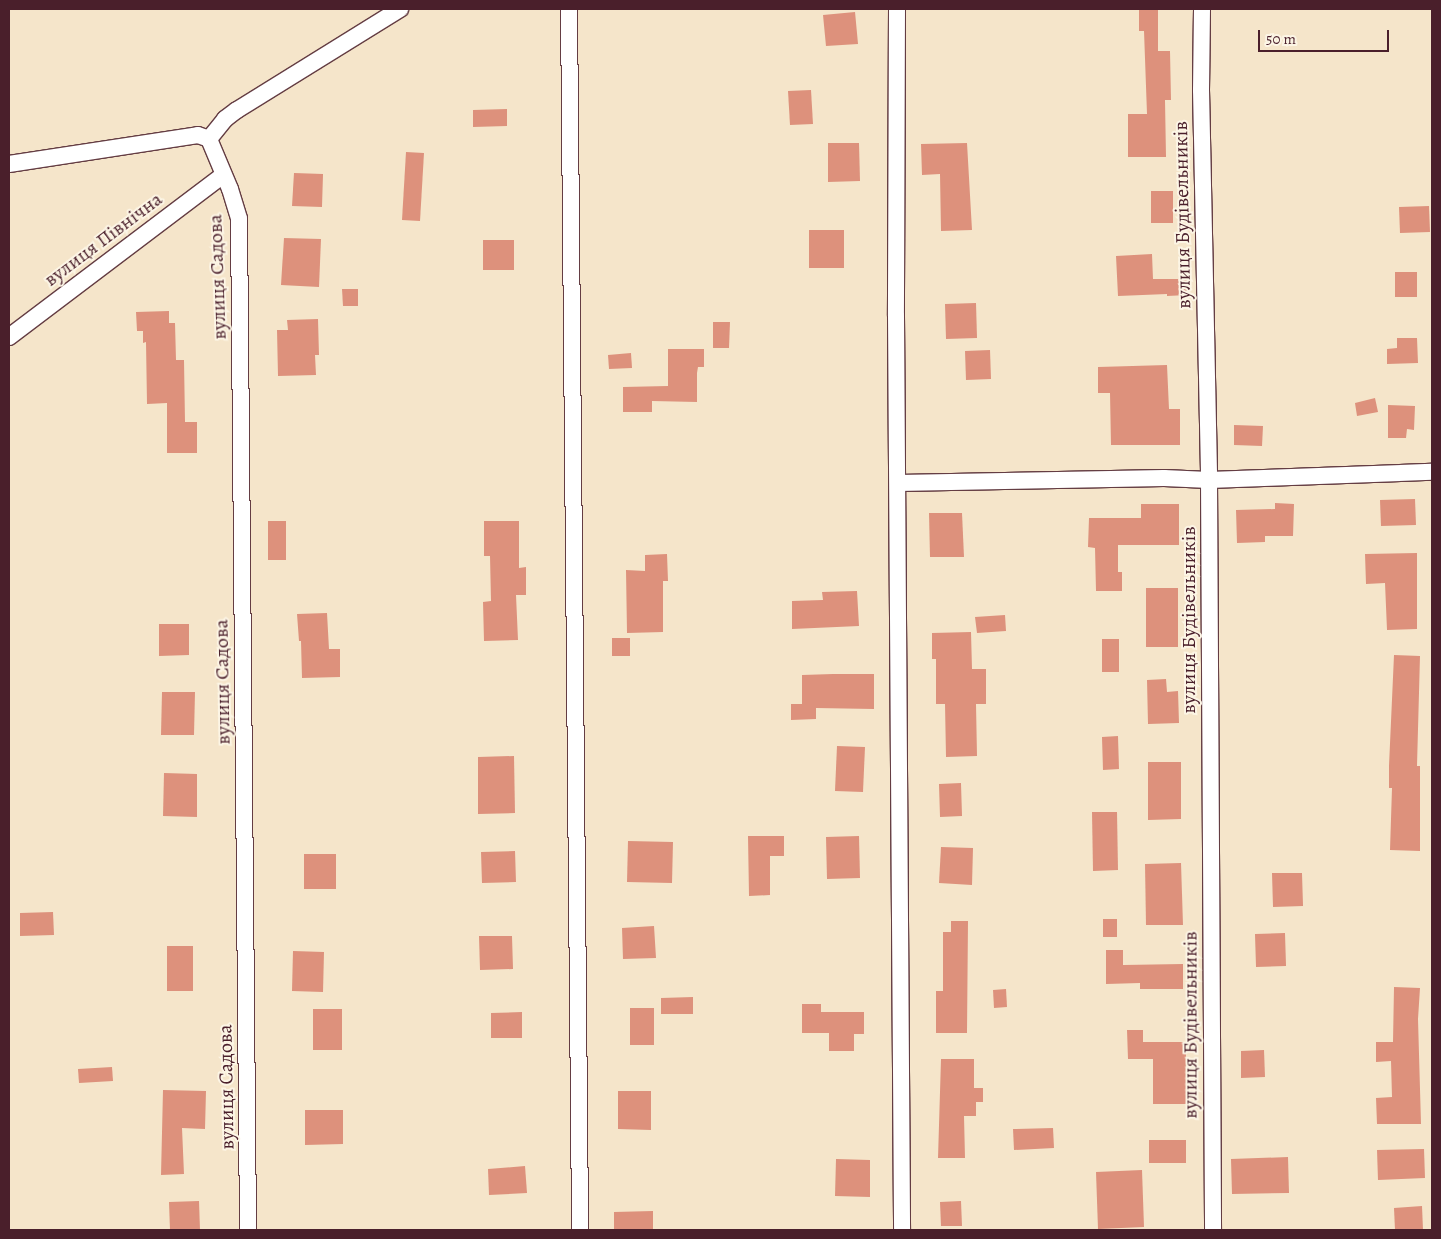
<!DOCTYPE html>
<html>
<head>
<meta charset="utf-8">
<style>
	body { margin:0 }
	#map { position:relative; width:1441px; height:1239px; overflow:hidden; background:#f5e5ca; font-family:Alegreya,serif }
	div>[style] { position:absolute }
	.building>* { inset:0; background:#dd917c }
	.roads { filter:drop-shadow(1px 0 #643d43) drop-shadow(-1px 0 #643d43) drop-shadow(0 1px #643d43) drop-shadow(0 -1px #643d43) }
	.street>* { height:16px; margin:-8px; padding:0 8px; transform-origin:8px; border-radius:8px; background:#fff }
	span { translate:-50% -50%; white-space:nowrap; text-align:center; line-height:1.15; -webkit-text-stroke:4px #fcf5e5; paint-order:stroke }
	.street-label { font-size:20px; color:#4a1f2b }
	.frame { position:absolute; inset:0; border:10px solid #4a1f2b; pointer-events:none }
	.scale { position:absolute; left:1258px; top:30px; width:131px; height:22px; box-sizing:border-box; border:2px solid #4a1f2b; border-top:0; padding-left:6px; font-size:15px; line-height:18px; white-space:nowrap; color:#4a1f2b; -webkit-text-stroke:4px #fcf5e5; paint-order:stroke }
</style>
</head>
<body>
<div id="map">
	<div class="building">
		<i style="clip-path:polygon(1139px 9px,1158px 9px,1158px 51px,1170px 51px,1171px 100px,1165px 100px,1166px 157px,1128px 157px,1128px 114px,1147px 114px,1144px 31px,1139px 31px)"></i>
		<i style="clip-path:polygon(855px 12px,858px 44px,826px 46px,823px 15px)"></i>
		<i style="clip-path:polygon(811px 90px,813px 124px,790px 125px,788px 91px)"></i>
		<i style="clip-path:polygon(507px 109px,507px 126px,473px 127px,473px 110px)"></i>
		<i style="clip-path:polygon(828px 143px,859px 143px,860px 181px,828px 182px)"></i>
		<i style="clip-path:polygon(967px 143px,972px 230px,941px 231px,940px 174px,922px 175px,921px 144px)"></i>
		<i style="clip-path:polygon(406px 152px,424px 153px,420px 221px,402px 220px)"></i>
		<i style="clip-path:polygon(294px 173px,323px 174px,322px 207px,292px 206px)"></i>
		<i style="clip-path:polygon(1151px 191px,1173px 191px,1173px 223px,1151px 223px)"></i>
		<i style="clip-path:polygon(1429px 206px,1430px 232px,1400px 233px,1399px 207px)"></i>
		<i style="clip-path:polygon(809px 230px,844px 230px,844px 268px,809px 268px)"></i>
		<i style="clip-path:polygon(284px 238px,321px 239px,319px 287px,281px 285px)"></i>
		<i style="clip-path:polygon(483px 240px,514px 240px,514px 270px,483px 270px)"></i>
		<i style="clip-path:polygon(1152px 254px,1153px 279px,1187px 279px,1187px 295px,1167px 296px,1167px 294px,1118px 296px,1116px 256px)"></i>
		<i style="clip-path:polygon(1395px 272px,1417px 272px,1417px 297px,1395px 297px)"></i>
		<i style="clip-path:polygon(342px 289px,358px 289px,358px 306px,343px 306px)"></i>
		<i style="clip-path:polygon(976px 303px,977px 338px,946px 339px,945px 304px)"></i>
		<i style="clip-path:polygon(169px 311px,169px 323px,175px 323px,176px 360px,184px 360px,185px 422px,197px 422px,197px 453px,167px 453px,167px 403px,147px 404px,146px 342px,143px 343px,143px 331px,137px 331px,136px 312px)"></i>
		<i style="clip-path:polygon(318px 319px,319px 355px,315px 355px,316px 375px,278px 376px,277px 330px,288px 330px,287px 320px)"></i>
		<i style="clip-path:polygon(713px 322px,730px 322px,729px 348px,713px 348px)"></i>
		<i style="clip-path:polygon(1397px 338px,1417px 338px,1418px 363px,1387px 364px,1387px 349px,1397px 348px)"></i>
		<i style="clip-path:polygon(668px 349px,704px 349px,704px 367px,698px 367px,697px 373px,697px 402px,652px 401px,652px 412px,623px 412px,623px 387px,668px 386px)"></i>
		<i style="clip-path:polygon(990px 350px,991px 379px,966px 380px,965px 351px)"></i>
		<i style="clip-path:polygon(631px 353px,632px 368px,609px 369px,608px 355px)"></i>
		<i style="clip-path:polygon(1167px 365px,1169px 409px,1180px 409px,1180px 445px,1111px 445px,1110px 393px,1098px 393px,1098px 367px)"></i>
		<i style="clip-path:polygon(1375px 398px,1378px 412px,1357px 416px,1355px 403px)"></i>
		<i style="clip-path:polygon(1388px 405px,1415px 406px,1414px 430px,1407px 429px,1406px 438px,1388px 438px)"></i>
		<i style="clip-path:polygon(1234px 425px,1263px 426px,1262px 446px,1234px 445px)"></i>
		<i style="clip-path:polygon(1415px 499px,1416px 525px,1381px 526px,1380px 500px)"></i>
		<i style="clip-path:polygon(1275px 503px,1294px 504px,1293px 536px,1265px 536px,1265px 542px,1237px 543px,1236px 510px,1275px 509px)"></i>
		<i style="clip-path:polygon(1141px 504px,1179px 504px,1179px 545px,1118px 545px,1118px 572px,1122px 572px,1122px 591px,1096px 591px,1095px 548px,1088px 547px,1089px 518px,1141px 518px)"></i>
		<i style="clip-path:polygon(929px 513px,962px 513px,964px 557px,930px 557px)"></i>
		<i style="clip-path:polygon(268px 521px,286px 521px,286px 560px,268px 560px)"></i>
		<i style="clip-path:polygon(484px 521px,519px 521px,519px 568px,526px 567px,526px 595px,516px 595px,518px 640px,484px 641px,483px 602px,491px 601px,490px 556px,484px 556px)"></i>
		<i style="clip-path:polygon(1417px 553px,1417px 629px,1387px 630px,1385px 583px,1366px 584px,1365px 554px)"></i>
		<i style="clip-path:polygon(667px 554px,668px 581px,663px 581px,663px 632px,627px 633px,626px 570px,645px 571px,645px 555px)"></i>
		<i style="clip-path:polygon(1146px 588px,1178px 588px,1178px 647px,1146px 647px)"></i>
		<i style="clip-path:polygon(857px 591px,859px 626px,792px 629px,792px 601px,823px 600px,822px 592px)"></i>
		<i style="clip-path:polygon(327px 613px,329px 649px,340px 649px,340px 677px,302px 678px,301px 641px,299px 641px,297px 614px)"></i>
		<i style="clip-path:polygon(1005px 615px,1006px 631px,977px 633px,975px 617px)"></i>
		<i style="clip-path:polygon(159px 624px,189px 624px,189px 655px,159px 656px)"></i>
		<i style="clip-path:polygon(971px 632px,972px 669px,986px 669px,986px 704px,976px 704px,977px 756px,946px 757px,945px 704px,936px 704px,936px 659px,932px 659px,932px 633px)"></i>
		<i style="clip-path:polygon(612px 638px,630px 638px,630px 656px,612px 656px)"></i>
		<i style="clip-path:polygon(1102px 639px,1119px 639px,1119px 672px,1102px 672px)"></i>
		<i style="clip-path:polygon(1394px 655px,1420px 656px,1417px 766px,1420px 766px,1420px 851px,1390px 850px,1392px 788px,1389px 788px,1389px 766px)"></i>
		<i style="clip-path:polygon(833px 674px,874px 674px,874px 709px,816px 708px,816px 719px,791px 720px,791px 704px,802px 704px,802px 675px)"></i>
		<i style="clip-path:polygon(1166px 679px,1167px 692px,1178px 691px,1179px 723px,1148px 724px,1147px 680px)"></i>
		<i style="clip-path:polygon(162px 692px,195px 692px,194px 735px,161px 735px)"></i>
		<i style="clip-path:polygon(1118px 736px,1119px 769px,1103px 770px,1102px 737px)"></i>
		<i style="clip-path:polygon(837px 746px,865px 747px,863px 792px,835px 791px)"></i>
		<i style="clip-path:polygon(514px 756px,515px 813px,478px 814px,478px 757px)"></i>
		<i style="clip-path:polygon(1148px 762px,1181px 762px,1181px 819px,1148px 820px)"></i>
		<i style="clip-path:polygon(164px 773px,197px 774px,197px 817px,163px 816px)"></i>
		<i style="clip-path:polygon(961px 783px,962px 816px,940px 817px,939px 784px)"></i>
		<i style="clip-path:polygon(1092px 812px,1117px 812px,1118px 870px,1093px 871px)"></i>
		<i style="clip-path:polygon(748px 836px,784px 836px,784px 856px,770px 856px,770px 895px,749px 896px)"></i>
		<i style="clip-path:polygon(859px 836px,860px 878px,827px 879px,826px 837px)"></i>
		<i style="clip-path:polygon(628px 841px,673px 842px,672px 883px,627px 882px)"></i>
		<i style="clip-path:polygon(941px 847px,973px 848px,972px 885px,939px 883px)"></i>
		<i style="clip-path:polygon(515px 851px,516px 882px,482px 883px,481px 852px)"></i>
		<i style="clip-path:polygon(304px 854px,336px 854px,336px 889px,304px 889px)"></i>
		<i style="clip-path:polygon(1181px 863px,1183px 925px,1146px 925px,1145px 864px)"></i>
		<i style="clip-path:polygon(1272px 873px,1302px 873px,1303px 906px,1273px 907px)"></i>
		<i style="clip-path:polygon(53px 912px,54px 935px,20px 936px,20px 913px)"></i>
		<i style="clip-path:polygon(1103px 919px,1117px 919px,1117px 937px,1103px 937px)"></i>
		<i style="clip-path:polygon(951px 921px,968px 921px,967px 1033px,936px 1033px,936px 991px,943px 991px,943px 932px,951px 932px)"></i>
		<i style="clip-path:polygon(654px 926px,656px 958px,623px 959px,622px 928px)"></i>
		<i style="clip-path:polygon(1285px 933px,1286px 966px,1256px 967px,1255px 934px)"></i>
		<i style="clip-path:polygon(479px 936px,512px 936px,513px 969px,480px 970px)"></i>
		<i style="clip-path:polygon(167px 946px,193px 946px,193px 991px,167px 991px)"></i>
		<i style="clip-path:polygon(1106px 950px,1123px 950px,1123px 965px,1183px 964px,1183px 989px,1140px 989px,1140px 983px,1106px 984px)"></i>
		<i style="clip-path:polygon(293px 951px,324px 952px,323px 992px,292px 991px)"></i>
		<i style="clip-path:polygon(1394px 987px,1420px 988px,1418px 1019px,1421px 1124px,1377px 1124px,1376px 1098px,1392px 1097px,1391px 1061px,1376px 1062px,1376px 1042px,1393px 1042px)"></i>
		<i style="clip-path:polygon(1006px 989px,1007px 1007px,994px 1008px,993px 990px)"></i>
		<i style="clip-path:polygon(693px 997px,693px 1014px,661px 1014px,661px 998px)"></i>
		<i style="clip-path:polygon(802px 1004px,821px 1004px,821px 1012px,864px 1012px,864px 1034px,854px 1034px,854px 1051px,829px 1051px,829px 1033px,802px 1033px)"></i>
		<i style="clip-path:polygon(630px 1008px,654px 1008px,654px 1045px,630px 1045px)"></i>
		<i style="clip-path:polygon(313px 1009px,342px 1009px,342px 1050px,313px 1050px)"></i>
		<i style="clip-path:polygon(522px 1012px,522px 1038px,491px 1038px,491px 1013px)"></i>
		<i style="clip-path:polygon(1127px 1030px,1143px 1030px,1143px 1042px,1186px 1042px,1186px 1104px,1153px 1104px,1153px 1059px,1128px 1059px)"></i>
		<i style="clip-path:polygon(1264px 1050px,1265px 1077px,1241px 1078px,1241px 1051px)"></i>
		<i style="clip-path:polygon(941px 1059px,974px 1059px,974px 1088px,983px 1088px,983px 1102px,976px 1102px,976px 1116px,964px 1116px,965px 1158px,938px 1158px)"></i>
		<i style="clip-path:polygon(112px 1067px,113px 1081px,79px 1083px,78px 1069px)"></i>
		<i style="clip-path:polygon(163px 1090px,206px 1091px,205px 1129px,182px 1128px,184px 1174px,161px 1175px)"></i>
		<i style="clip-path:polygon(618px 1091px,651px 1091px,651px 1130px,618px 1129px)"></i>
		<i style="clip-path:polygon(305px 1110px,343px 1110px,343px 1144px,305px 1145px)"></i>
		<i style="clip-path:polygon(1053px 1128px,1054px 1148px,1014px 1150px,1013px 1129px)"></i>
		<i style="clip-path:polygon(1149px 1140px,1186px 1140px,1186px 1163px,1149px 1163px)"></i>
		<i style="clip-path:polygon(1424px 1149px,1425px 1178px,1378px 1180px,1377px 1150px)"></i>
		<i style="clip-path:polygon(1288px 1157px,1289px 1193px,1232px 1194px,1231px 1159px)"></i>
		<i style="clip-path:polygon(836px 1159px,870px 1160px,870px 1197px,835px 1196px)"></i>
		<i style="clip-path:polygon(525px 1166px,527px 1193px,489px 1195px,488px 1169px)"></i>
		<i style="clip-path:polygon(1142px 1170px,1144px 1227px,1098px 1229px,1096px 1172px)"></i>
		<i style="clip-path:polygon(199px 1201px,200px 1230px,170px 1230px,169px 1202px)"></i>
		<i style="clip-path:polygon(961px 1201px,962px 1226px,941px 1226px,940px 1202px)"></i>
		<i style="clip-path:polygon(1422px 1206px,1423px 1230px,1395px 1230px,1394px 1208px)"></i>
		<i style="clip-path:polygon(653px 1211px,653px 1230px,614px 1230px,614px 1212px)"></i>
	</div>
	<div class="roads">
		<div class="street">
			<i style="left:569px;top:9px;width:1221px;rotate:89.48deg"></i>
			<i style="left:897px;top:9px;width:307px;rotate:90.2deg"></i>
			<i style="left:896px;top:316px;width:914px;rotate:89.62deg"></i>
			<i style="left:1202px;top:9px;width:81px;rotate:90.7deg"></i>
			<i style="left:1201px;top:90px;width:390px;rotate:88.8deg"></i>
			<i style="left:1209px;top:480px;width:750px;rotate:89.69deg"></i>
			<i style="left:209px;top:139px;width:54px;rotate:67.2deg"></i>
			<i style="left:230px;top:189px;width:31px;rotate:73deg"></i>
			<i style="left:239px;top:219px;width:1011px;rotate:89.49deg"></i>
			<i style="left:9px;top:164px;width:191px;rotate:-8.7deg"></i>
			<i style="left:198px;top:135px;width:12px;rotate:20deg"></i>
			<i style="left:209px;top:139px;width:26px;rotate:-51deg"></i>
			<i style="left:225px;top:119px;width:15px;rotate:-37deg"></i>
			<i style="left:237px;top:110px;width:192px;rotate:-31.8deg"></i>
			<i style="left:9px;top:337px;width:268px;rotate:-37.1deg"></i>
			<i style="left:898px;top:483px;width:266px;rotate:-1.1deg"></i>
			<i style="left:1164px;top:478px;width:45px;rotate:2.5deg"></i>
			<i style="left:1209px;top:480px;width:223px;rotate:-2.1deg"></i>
		</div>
	</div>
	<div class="street-label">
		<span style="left:1182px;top:215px;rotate:-91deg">вулиця Будівельників</span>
		<span style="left:103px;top:239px;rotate:-37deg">вулиця Північна</span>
		<span style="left:217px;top:277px;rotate:-92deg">вулиця Садова</span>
		<span style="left:1188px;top:620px;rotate:-90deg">вулиця Будівельників</span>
		<span style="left:222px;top:682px;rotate:-91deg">вулиця Садова</span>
		<span style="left:1190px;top:1025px;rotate:-90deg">вулиця Будівельників</span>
		<span style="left:226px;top:1087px;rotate:-91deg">вулиця Садова</span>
	</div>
	<div class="frame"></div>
	<div class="scale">50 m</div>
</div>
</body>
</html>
